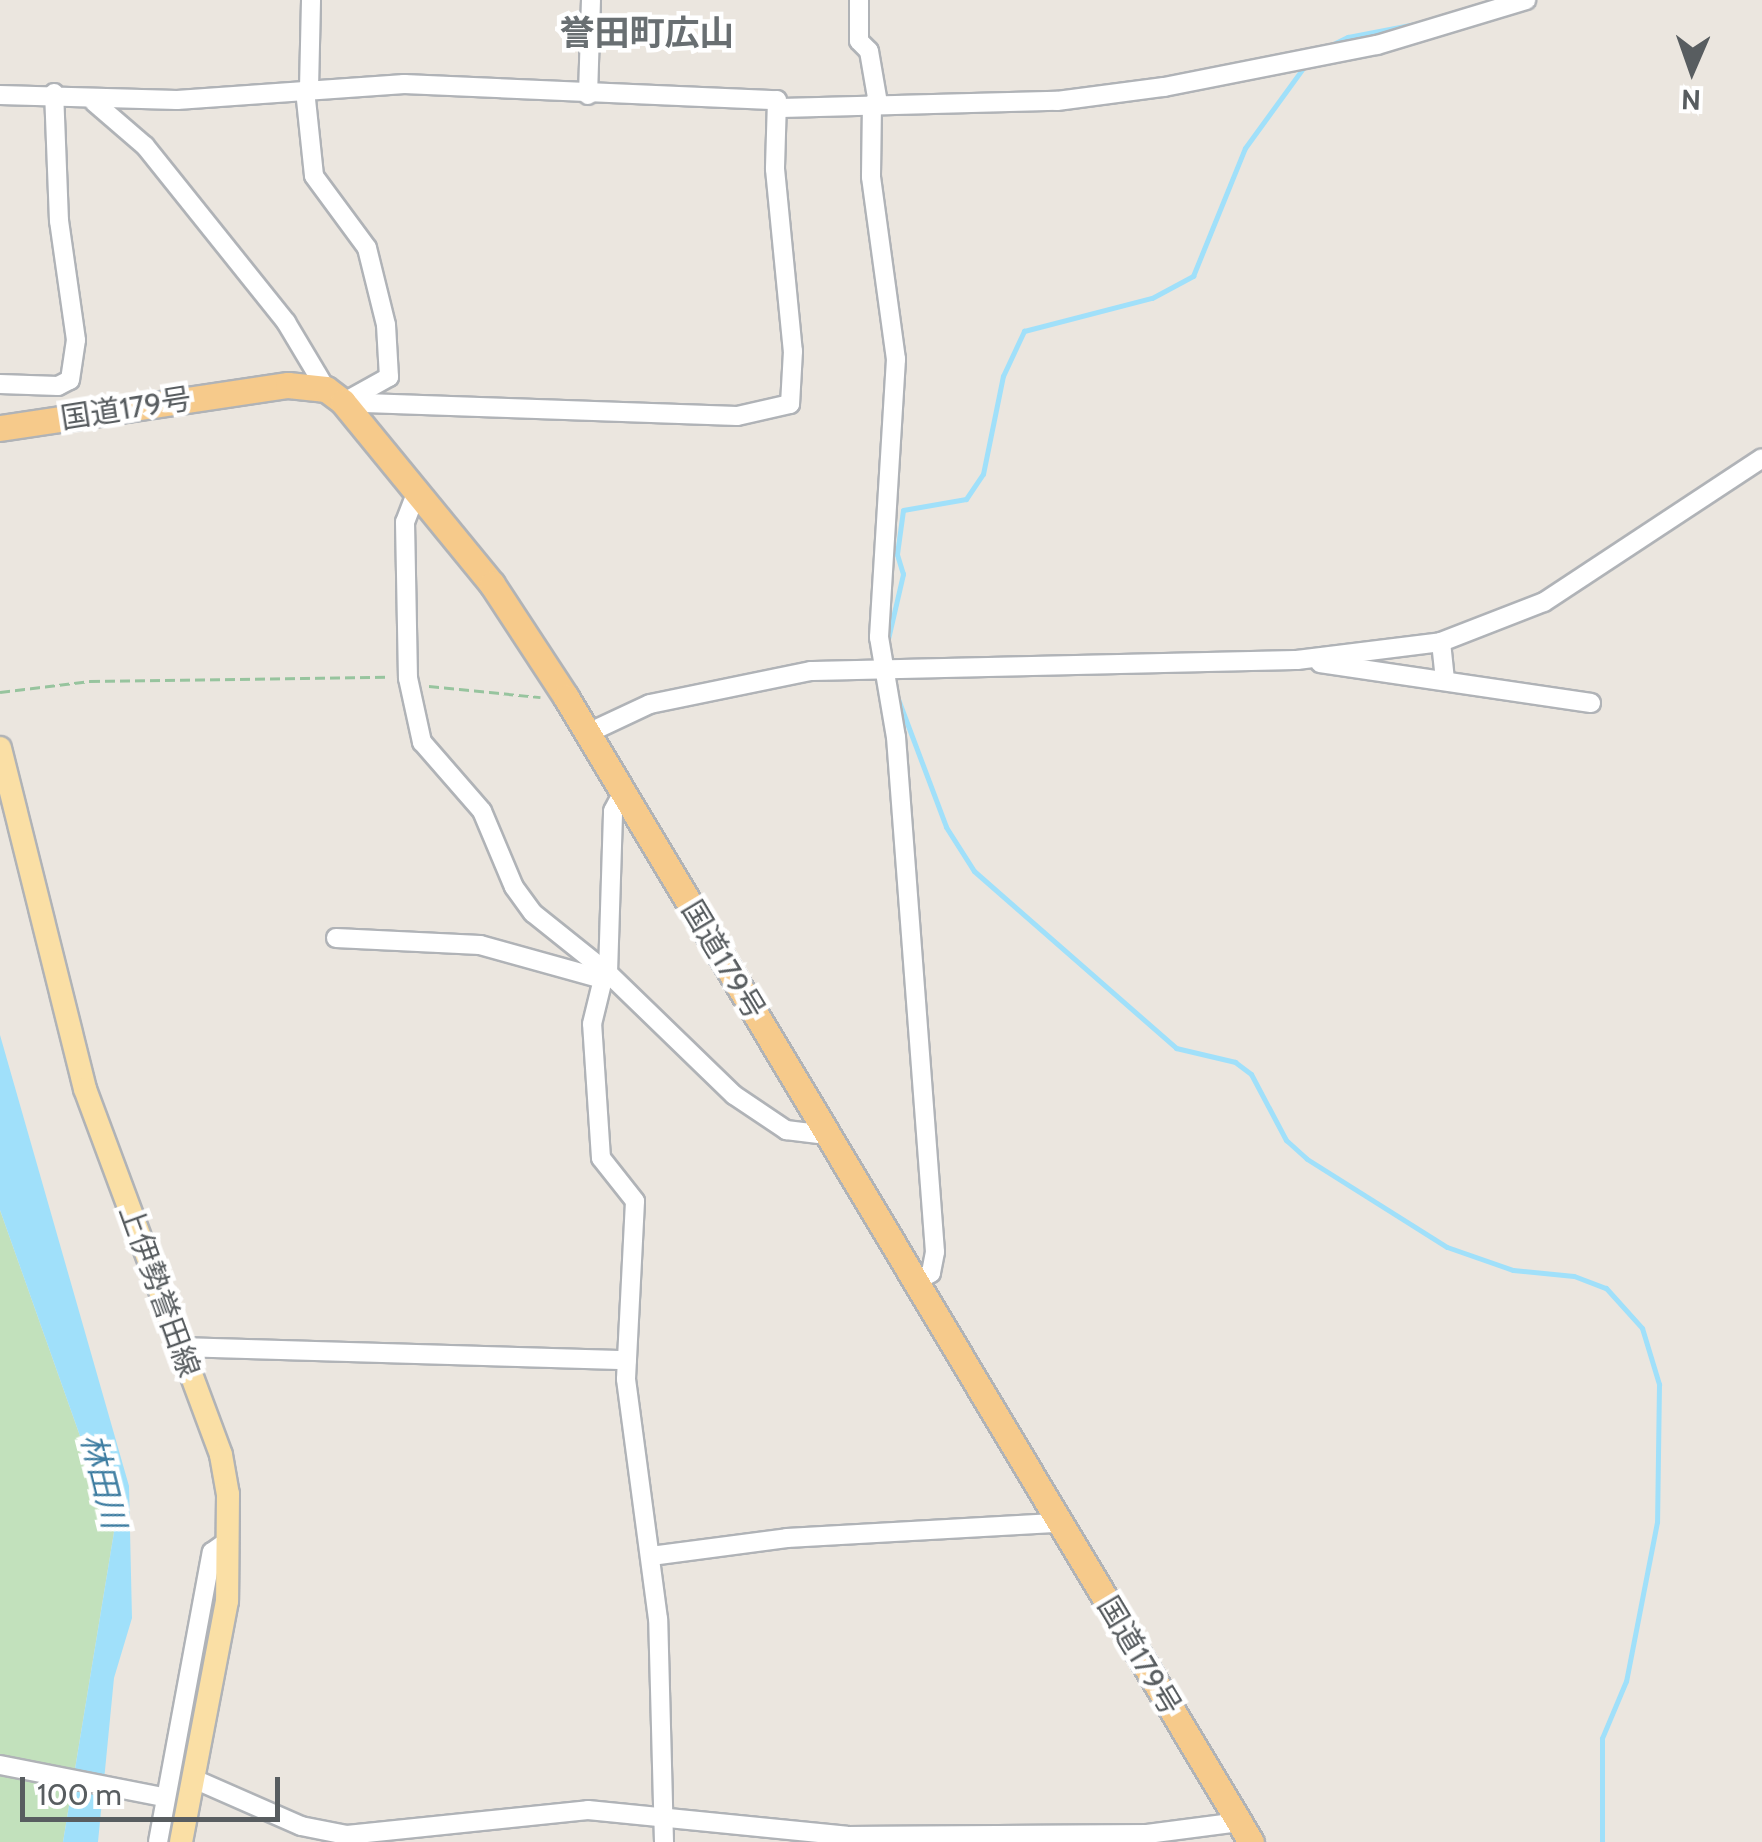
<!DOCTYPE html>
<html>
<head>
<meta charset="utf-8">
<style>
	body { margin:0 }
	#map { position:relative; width:1762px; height:1842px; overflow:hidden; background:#ebe6df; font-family:Cabin,"Noto Sans JP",sans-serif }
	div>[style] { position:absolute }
	.green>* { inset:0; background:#c2e1bc }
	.water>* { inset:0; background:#a0e0fa }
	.stream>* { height:5px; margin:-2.5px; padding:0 2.5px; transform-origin:2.5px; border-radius:2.5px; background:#a0e0fa }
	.path>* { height:2.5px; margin-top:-1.25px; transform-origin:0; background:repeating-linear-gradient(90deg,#97c49e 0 10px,transparent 0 15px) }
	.roads { filter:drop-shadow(2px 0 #b0b3b7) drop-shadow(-2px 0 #b0b3b7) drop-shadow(0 2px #b0b3b7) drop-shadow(0 -2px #b0b3b7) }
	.minor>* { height:18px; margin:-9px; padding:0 9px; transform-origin:9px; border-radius:9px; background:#fff }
	.major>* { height:22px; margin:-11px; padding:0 11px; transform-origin:11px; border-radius:11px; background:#fadfa5 }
	.highway>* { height:25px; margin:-12.5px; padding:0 12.5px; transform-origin:12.5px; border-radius:12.5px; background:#f6ca8b }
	span { translate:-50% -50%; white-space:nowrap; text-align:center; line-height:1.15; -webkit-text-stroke:9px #fff; paint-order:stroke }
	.street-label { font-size:30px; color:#585d60 }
	.water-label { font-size:32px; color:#3e7da1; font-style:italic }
	.quarter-label { font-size:35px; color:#696f72; font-weight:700 }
	.north { position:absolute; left:1642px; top:20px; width:100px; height:100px; -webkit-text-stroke:8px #fff; paint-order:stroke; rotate:182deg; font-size:28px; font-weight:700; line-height:40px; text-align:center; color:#585d60 }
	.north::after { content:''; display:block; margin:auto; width:35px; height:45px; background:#585d60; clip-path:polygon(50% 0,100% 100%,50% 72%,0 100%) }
	.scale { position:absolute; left:20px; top:1777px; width:260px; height:45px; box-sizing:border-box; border:5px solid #585d60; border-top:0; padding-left:12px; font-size:30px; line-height:35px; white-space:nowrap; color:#585d60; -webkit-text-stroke:8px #fff; paint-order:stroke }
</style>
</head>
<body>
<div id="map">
	<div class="green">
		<i style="clip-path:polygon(0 1210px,114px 1532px,63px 1842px,0 1842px)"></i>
	</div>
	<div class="water">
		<i style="clip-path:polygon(0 1035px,129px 1486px,132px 1618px,114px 1678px,98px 1842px,63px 1842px,114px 1532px,0 1210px)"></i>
	</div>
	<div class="stream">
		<i style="left:1321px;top:50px;width:30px;rotate:-26deg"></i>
		<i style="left:1348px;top:37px;width:78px;rotate:-11deg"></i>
		<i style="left:888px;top:639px;width:67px;rotate:-77deg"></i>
		<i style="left:903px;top:574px;width:21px;rotate:-107deg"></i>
		<i style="left:897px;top:554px;width:44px;rotate:-82.2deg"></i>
		<i style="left:903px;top:510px;width:64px;rotate:-9.9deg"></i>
		<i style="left:966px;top:499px;width:30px;rotate:-56deg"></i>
		<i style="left:983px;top:474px;width:100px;rotate:-78.5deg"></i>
		<i style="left:1003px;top:376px;width:50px;rotate:-65deg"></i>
		<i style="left:1024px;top:331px;width:132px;rotate:-14.5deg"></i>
		<i style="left:1152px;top:298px;width:47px;rotate:-28.2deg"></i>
		<i style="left:1193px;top:276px;width:138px;rotate:-67.9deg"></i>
		<i style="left:1245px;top:148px;width:104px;rotate:-54deg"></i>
		<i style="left:898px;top:699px;width:137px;rotate:69.4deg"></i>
		<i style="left:946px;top:827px;width:52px;rotate:57.5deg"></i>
		<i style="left:974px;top:871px;width:269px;rotate:41.2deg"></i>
		<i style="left:1176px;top:1048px;width:61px;rotate:13.3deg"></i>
		<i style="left:1235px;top:1062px;width:20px;rotate:37deg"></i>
		<i style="left:1251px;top:1074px;width:75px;rotate:62.1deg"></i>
		<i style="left:1286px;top:1140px;width:28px;rotate:42deg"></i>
		<i style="left:1307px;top:1159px;width:165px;rotate:32.2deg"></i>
		<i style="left:1447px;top:1247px;width:70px;rotate:19.2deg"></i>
		<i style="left:1513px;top:1270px;width:61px;rotate:5.6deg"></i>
		<i style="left:1574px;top:1276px;width:34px;rotate:21deg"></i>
		<i style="left:1606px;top:1288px;width:54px;rotate:48deg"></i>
		<i style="left:1642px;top:1328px;width:59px;rotate:73.1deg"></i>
		<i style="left:1659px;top:1384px;width:138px;rotate:90.8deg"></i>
		<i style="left:1657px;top:1522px;width:162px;rotate:101deg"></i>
		<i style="left:1626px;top:1681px;width:62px;rotate:112.8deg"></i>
		<i style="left:1602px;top:1738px;width:104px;rotate:90deg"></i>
	</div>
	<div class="path">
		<i style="left:429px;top:686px;width:112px;rotate:5.7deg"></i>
		<i style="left:0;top:692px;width:91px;rotate:-7deg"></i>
		<i style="left:90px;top:681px;width:297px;rotate:-0.8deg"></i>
	</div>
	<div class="roads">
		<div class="minor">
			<i style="left:859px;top:0;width:41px;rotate:90deg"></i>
			<i style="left:859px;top:41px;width:14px;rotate:45deg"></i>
			<i style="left:869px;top:51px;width:53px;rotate:80.2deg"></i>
			<i style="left:309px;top:89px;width:89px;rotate:-88.7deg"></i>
			<i style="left:305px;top:90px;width:86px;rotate:84deg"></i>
			<i style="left:314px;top:176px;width:89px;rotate:53.6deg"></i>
			<i style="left:367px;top:248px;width:79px;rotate:76.1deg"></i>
			<i style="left:386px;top:325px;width:52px;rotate:86.7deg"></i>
			<i style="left:389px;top:377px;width:51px;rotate:150.9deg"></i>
			<i style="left:0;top:95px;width:177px;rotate:1.6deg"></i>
			<i style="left:177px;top:100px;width:228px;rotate:-4deg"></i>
			<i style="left:404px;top:84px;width:373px;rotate:2.5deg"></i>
			<i style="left:777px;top:100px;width:69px;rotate:91.7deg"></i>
			<i style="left:775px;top:169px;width:183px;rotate:84.4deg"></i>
			<i style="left:793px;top:351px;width:53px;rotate:93.2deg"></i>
			<i style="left:790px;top:404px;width:54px;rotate:167.2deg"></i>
			<i style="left:737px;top:416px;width:394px;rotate:-178deg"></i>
			<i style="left:588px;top:95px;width:95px;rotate:-88.2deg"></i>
			<i style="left:94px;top:102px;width:67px;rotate:40.8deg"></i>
			<i style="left:145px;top:146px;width:226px;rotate:51.3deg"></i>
			<i style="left:286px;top:322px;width:78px;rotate:59.2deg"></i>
			<i style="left:872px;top:104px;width:73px;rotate:90.8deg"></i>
			<i style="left:871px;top:177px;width:184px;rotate:82.2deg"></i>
			<i style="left:896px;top:359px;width:279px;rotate:93.5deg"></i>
			<i style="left:879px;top:637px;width:101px;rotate:80.4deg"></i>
			<i style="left:896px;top:737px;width:516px;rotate:85.67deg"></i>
			<i style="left:935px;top:1252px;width:21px;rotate:101deg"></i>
			<i style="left:931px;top:1273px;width:19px;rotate:152deg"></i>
			<i style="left:781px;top:108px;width:276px;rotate:-1.5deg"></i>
			<i style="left:1057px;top:101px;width:108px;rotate:-7.5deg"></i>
			<i style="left:1164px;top:87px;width:217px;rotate:-11.2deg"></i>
			<i style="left:1377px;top:45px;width:156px;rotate:-16.8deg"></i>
			<i style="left:0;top:384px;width:58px;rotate:2deg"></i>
			<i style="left:58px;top:386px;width:13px;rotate:-27deg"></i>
			<i style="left:70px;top:380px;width:40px;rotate:-81.5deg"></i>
			<i style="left:76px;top:340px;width:120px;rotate:-98.1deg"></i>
			<i style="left:59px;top:221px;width:128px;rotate:-92.2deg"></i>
			<i style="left:417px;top:491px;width:33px;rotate:111deg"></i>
			<i style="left:405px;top:522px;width:156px;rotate:88.9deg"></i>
			<i style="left:408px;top:678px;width:66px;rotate:77.7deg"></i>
			<i style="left:422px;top:742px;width:91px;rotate:49deg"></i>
			<i style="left:482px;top:811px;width:82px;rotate:67.2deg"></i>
			<i style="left:514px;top:887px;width:32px;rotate:54deg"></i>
			<i style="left:533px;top:913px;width:96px;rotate:38.7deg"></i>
			<i style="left:608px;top:973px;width:162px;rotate:-88.2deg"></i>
			<i style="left:613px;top:811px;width:21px;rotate:-62deg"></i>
			<i style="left:1441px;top:642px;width:39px;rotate:84deg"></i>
			<i style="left:1320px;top:663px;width:274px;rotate:8.4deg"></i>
			<i style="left:588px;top:733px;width:68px;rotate:-25.1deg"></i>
			<i style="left:650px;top:704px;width:164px;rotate:-11.6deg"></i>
			<i style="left:811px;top:671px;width:486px;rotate:-1.3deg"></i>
			<i style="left:1297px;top:660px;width:145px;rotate:-7.1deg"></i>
			<i style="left:1441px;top:642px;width:110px;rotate:-21.2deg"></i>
			<i style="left:1544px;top:602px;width:261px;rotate:-33.4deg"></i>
			<i style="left:336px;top:938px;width:144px;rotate:2.8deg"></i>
			<i style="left:480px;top:945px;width:128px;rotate:15.5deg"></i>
			<i style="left:180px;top:1347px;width:447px;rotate:1.7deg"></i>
			<i style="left:651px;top:1556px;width:137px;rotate:-7.5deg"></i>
			<i style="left:787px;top:1538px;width:272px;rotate:-3.2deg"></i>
			<i style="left:0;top:1765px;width:166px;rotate:11.1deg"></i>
			<i style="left:194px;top:1779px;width:117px;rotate:23.7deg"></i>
			<i style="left:301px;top:1826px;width:47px;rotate:11.1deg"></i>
			<i style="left:347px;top:1835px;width:242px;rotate:-5.9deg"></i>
			<i style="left:588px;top:1810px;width:260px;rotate:5.7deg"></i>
			<i style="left:847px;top:1836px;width:300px;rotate:-0.4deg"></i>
			<i style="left:1147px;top:1834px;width:93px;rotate:-7.4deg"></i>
			<i style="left:158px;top:1842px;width:295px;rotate:-79.5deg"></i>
			<i style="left:212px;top:1552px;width:21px;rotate:-35deg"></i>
			<i style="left:664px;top:1842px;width:223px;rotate:-91.5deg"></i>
			<i style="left:658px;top:1619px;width:242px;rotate:-97.6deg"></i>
			<i style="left:626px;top:1379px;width:178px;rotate:-87.1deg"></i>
			<i style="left:635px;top:1201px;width:55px;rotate:-128.3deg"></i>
			<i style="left:601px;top:1158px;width:134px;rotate:-93.8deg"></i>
			<i style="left:592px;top:1024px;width:46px;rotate:-76.3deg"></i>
			<i style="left:603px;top:979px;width:8px;rotate:-50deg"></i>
			<i style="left:608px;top:973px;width:175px;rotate:44.1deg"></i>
			<i style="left:734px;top:1095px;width:63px;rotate:33.9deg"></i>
			<i style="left:786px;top:1130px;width:41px;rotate:7deg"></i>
		</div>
		<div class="major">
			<i style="left:0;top:748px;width:351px;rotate:76deg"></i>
			<i style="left:85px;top:1089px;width:390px;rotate:69.6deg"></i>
			<i style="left:221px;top:1455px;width:40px;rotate:80deg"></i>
			<i style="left:228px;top:1494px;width:107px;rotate:90.5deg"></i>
			<i style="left:227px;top:1601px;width:245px;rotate:100.8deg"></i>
		</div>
		<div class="highway">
			<i style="left:0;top:428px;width:291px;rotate:-8.5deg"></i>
			<i style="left:288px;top:385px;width:38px;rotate:6deg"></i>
			<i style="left:326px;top:389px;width:21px;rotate:37deg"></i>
			<i style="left:343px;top:402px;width:235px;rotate:50.7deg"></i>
			<i style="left:492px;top:584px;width:135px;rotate:56.8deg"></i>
			<i style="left:566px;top:697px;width:1334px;rotate:59.11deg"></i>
		</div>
	</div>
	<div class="street-label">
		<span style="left:126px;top:409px;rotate:-9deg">国道179号</span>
		<span style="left:723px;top:960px;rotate:59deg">国道179号</span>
		<span style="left:159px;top:1291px;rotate:70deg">上伊勢誉田線</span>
		<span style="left:1139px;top:1656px;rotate:59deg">国道179号</span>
	</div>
	<div class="water-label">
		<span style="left:103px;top:1481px;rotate:76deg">林田川</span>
	</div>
	<div class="quarter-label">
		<span style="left:647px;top:33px">誉田町広山</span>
	</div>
	<div class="north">N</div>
	<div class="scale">100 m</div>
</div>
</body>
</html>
